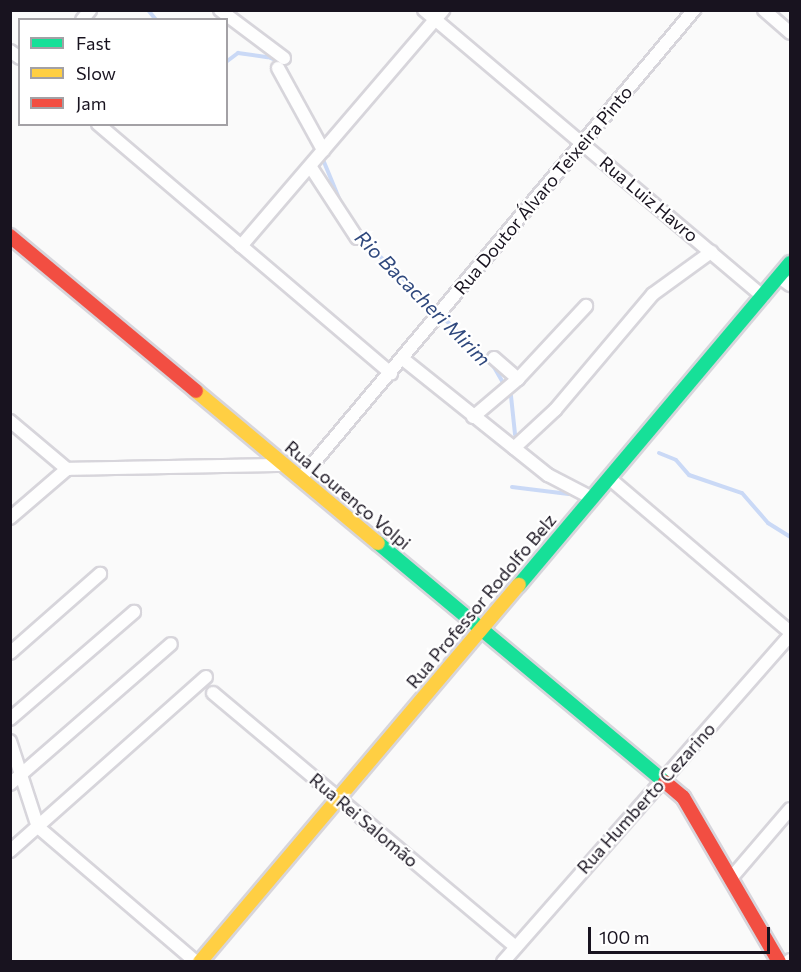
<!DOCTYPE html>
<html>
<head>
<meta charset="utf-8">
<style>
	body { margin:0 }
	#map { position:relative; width:801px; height:972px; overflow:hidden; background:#fafafa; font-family:Commissioner,sans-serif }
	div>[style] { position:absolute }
	.stream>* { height:4px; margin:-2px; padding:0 2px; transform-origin:2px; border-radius:2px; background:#cad9f6 }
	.roads { filter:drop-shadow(2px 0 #d7d5db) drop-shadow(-2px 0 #d7d5db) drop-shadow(0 2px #d7d5db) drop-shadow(0 -2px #d7d5db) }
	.street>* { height:12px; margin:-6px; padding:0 6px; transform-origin:6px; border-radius:6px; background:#fefefe }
	.fast>* { height:14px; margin:-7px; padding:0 7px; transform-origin:7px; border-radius:7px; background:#16e098 }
	.slow>* { height:14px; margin:-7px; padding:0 7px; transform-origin:7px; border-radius:7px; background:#ffcf43 }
	.jam>* { height:14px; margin:-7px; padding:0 7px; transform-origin:7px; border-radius:7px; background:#f24e42 }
	span { translate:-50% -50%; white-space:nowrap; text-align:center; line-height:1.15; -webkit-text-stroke:4.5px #fff; paint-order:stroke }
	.street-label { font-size:18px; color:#18131f }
	.water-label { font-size:20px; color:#30497e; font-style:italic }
	.frame { position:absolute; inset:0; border:12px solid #18131f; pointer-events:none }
	.legend { position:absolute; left:18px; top:18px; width:210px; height:108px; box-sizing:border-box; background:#fff; border:2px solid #a3a1a5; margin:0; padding:8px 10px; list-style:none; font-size:18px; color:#18131f }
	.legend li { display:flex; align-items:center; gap:12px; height:30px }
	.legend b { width:30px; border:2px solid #a3a1a5 }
	.scale { position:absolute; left:588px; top:927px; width:182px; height:27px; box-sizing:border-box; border:3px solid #18131f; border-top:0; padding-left:8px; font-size:18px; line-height:21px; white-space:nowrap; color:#18131f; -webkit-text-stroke:4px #fff; paint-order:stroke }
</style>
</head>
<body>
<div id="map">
	<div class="stream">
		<i style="left:148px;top:10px;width:13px;rotate:51deg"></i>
		<i style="left:226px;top:62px;width:15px;rotate:-37deg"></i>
		<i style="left:238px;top:53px;width:30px;rotate:8deg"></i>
		<i style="left:268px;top:57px;width:16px;rotate:22deg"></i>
		<i style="left:283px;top:63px;width:28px;rotate:64deg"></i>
		<i style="left:324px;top:162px;width:44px;rotate:67.5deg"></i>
		<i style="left:361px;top:238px;width:185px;rotate:44.1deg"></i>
		<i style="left:494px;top:367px;width:34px;rotate:60deg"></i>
		<i style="left:511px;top:396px;width:39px;rotate:84deg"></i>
		<i style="left:659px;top:453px;width:18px;rotate:22deg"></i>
		<i style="left:676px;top:460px;width:20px;rotate:49deg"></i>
		<i style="left:689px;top:475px;width:56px;rotate:18.8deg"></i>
		<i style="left:742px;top:493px;width:40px;rotate:49deg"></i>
		<i style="left:768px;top:523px;width:26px;rotate:32deg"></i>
		<i style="left:512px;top:487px;width:57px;rotate:7deg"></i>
	</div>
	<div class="roads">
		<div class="street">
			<i style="left:220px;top:10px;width:80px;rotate:36.9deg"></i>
			<i style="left:424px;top:10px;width:444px;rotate:40.2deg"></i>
			<i style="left:764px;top:10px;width:35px;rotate:41deg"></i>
			<i style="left:82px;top:20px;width:13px;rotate:-51deg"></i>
			<i style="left:10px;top:51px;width:12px;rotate:35deg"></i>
			<i style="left:278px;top:68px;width:94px;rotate:61.2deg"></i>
			<i style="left:98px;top:124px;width:385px;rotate:40.4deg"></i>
			<i style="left:310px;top:166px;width:86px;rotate:56.9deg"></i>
			<i style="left:241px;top:246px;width:311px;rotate:-49.4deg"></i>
			<i style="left:779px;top:277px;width:14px;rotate:36deg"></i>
			<i style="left:494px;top:358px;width:32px;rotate:41deg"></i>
			<i style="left:403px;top:359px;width:186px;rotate:38.7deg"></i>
			<i style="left:548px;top:475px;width:50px;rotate:27.6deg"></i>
			<i style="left:473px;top:417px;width:59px;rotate:-40.2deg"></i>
			<i style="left:518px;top:379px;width:100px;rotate:-47deg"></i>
			<i style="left:10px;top:421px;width:75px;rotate:40.1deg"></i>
			<i style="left:514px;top:448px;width:56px;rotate:-42.8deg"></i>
			<i style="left:555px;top:410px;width:152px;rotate:-49.8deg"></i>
			<i style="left:653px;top:294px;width:72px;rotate:-35.9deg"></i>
			<i style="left:609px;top:478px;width:238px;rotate:40.4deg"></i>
			<i style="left:300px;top:479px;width:613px;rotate:-49.97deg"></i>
			<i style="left:10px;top:518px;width:75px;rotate:-40.7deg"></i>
			<i style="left:67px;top:469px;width:217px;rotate:-1.1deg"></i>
			<i style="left:10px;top:653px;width:120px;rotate:-41.3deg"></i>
			<i style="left:213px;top:693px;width:395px;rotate:40deg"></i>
			<i style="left:10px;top:719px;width:164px;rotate:-40.8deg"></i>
			<i style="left:10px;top:741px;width:90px;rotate:72deg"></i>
			<i style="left:38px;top:827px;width:208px;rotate:40.5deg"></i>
			<i style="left:10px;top:784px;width:213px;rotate:-41deg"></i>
			<i style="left:10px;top:851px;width:262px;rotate:-41.6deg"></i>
			<i style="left:732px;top:877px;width:89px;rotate:-49.5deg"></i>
			<i style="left:503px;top:962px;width:435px;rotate:-48.7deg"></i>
			<i style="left:788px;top:962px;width:3px;rotate:-45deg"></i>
		</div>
		<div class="fast">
			<i style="left:378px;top:543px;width:373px;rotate:39.8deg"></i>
			<i style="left:519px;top:585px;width:421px;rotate:-49.9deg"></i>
		</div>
		<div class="slow">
			<i style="left:196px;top:391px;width:237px;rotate:39.9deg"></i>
			<i style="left:200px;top:962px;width:494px;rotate:-49.8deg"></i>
		</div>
		<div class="jam">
			<i style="left:10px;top:236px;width:242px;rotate:39.8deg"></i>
			<i style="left:665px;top:782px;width:23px;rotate:40deg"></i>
			<i style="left:683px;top:797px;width:191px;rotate:59.8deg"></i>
		</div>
	</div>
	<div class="street-label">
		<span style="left:543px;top:190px;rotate:-50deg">Rua Doutor Álvaro Teixeira Pinto</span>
		<span style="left:649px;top:199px;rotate:40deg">Rua Luiz Havro</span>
		<span style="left:348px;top:495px;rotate:40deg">Rua Lourenço Volpi</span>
		<span style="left:481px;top:601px;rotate:-50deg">Rua Professor Rodolfo Belz</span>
		<span style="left:646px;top:798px;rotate:-48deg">Rua Humberto Cezarino</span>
		<span style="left:364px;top:820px;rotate:40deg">Rua Rei Salomão</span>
	</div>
	<div class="water-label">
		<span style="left:423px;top:298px;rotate:45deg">Rio Bacacheri Mirim</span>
	</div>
	<div class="frame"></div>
	<ul class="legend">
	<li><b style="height:8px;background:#16e098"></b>Fast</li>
	<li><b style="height:8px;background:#ffcf43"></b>Slow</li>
	<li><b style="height:8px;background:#f24e42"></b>Jam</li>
	</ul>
	<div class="scale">100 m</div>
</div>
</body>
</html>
